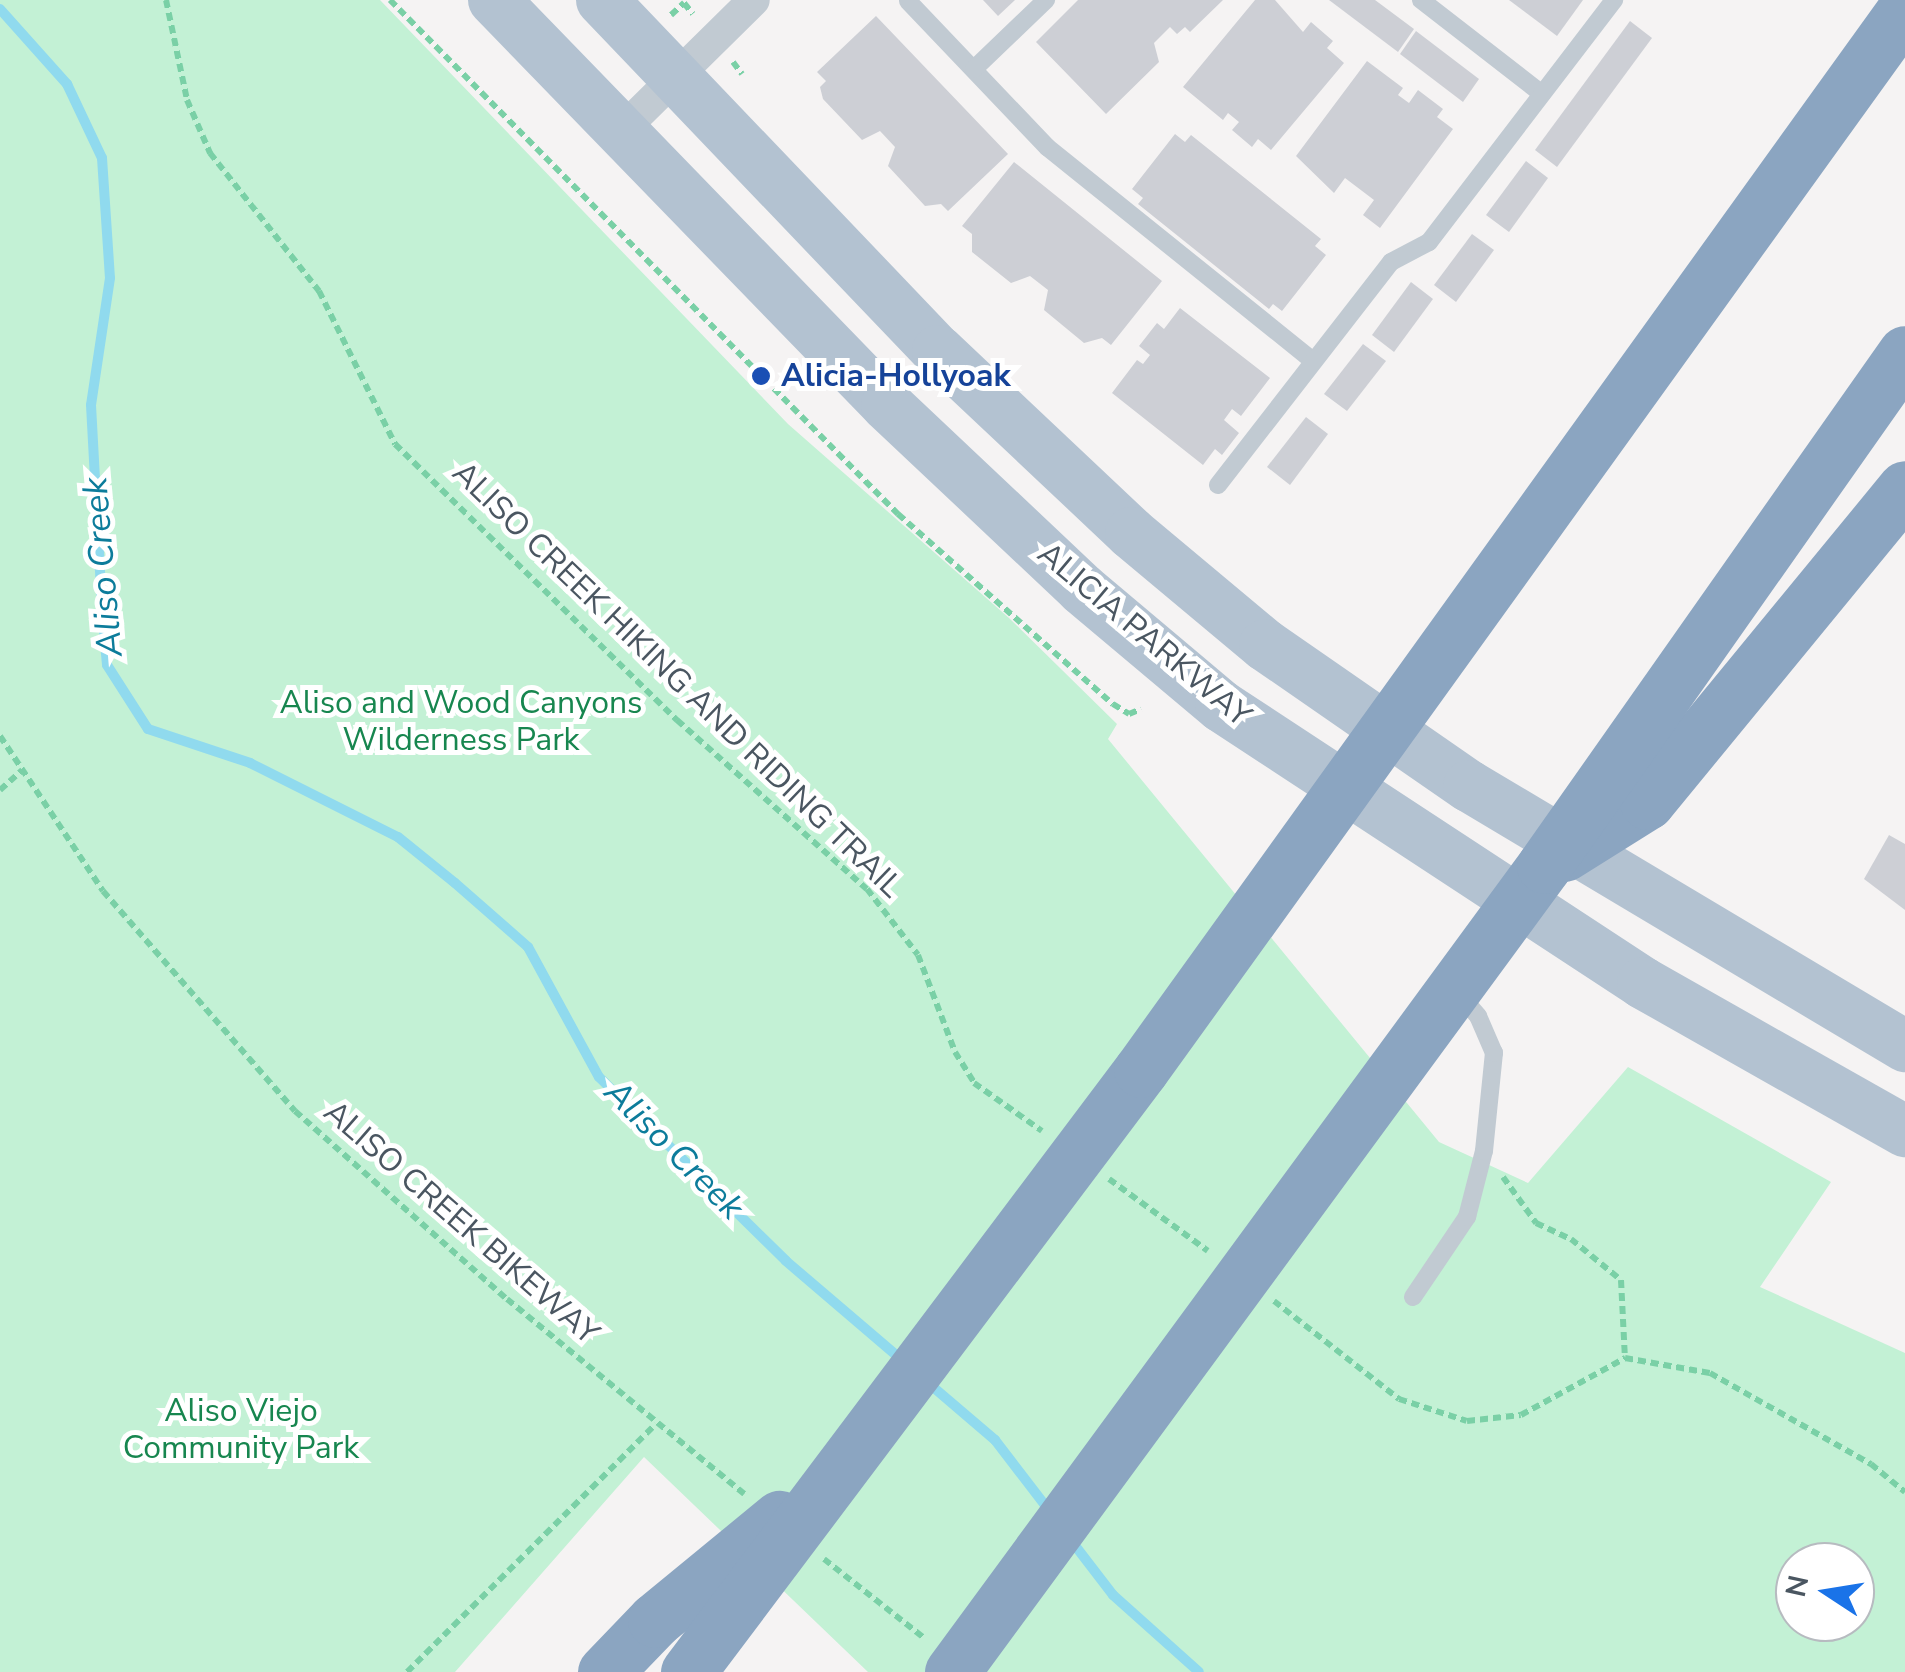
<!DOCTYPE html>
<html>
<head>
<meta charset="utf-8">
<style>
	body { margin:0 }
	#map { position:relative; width:1905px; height:1672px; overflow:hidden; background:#f5f3f3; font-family:"Nunito Sans",sans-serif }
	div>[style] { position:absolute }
	.green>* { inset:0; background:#c3f1d5 }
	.stream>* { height:10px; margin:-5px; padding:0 5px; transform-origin:5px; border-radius:5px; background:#90daee }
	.building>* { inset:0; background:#cdcfd5 }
	.path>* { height:6px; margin-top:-3px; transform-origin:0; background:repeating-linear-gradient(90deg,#7ad0a6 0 8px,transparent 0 13px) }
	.service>* { height:18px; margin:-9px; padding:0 9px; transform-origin:9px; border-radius:9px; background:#c1cad2 }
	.minor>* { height:32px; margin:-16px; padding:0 16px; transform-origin:16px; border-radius:16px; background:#c1cad2 }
	.primary>* { height:52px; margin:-26px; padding:0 26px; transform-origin:26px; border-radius:26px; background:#b3c2d1 }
	.motorway>* { height:55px; margin:-27.5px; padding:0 27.5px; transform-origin:27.5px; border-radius:27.5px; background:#8ba5c1 }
	.dots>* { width:28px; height:28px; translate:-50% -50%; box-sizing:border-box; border:5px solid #fff; border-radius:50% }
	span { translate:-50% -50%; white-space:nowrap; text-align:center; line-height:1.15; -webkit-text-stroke:10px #fff; paint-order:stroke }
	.transit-label { font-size:32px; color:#164399; font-weight:700 }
	.left { translate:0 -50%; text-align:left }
	.street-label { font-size:32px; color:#4a5661 }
	.park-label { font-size:32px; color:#17864f }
	.water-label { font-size:35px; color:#0c7c9b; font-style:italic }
	.north { position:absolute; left:1775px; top:1542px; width:100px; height:100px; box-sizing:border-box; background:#fff; border:2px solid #b7bbc0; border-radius:50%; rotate:282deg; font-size:28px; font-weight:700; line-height:40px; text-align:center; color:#4a5661 }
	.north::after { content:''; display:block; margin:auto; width:35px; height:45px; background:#1a73e8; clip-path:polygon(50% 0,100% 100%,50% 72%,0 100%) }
</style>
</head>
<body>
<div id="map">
	<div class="green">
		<i style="clip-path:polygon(evenodd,0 0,380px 0,788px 424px,1009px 618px,1117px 724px,1108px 739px,1439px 1142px,1528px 1183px,1628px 1067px,1831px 1182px,1760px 1287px,1905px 1353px,1905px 1672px,868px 1672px,644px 1457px,455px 1672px,0 1672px,0 0,1795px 1562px,1855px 1562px,1855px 1622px,1795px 1622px,1795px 1562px)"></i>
	</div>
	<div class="stream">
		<i style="left:0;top:9px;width:101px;rotate:48.2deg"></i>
		<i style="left:67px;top:84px;width:82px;rotate:64.7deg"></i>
		<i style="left:102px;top:158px;width:120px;rotate:86.2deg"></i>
		<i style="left:110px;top:278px;width:128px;rotate:98.5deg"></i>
		<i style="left:91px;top:405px;width:205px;rotate:86.9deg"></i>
		<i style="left:102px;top:610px;width:55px;rotate:84.8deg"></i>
		<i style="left:107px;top:665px;width:76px;rotate:57.4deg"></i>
		<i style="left:148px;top:729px;width:108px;rotate:18.4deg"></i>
		<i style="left:250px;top:763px;width:165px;rotate:26.6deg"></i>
		<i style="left:398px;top:837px;width:73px;rotate:38.9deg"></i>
		<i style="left:455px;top:883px;width:97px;rotate:41.2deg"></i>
		<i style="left:528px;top:947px;width:148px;rotate:61.4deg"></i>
		<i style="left:599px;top:1077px;width:262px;rotate:44.5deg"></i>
		<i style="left:786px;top:1261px;width:153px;rotate:40.5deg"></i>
		<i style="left:926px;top:1381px;width:91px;rotate:40.5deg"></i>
		<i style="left:995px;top:1440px;width:92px;rotate:52.5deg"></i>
		<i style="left:1070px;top:1539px;width:71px;rotate:52.5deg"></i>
		<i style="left:1113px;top:1595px;width:115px;rotate:41.8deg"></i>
	</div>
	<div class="building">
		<i style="clip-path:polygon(983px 0,1015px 0,998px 16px)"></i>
		<i style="clip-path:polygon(1078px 0,1223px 0,1190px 32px,1185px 27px,1177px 34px,1170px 27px,1154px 43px,1159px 62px,1106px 114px,1036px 42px)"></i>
		<i style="clip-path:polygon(1255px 0,1275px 0,1303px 32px,1311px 22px,1333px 41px,1327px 48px,1344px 63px,1271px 150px,1258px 139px,1252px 147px,1232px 130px,1239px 122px,1228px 113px,1223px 120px,1183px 87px)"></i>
		<i style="clip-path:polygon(1329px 0,1375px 0,1414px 29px,1398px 52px)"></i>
		<i style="clip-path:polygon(1509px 0,1583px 0,1557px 36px)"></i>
		<i style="clip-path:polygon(876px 16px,1008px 154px,948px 211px,941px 204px,925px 206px,888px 166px,895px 147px,880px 131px,862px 140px,823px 99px,820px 87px,826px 81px,817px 72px)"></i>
		<i style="clip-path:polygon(1630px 21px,1652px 38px,1557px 167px,1535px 150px)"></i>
		<i style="clip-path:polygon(1416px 31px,1479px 79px,1463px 102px,1400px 54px)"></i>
		<i style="clip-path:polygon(1367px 61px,1403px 88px,1398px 95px,1409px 103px,1418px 90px,1443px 109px,1437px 117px,1453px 129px,1380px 228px,1363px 215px,1374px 200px,1345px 178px,1334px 193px,1296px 156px)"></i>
		<i style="clip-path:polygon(1175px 134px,1185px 142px,1191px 135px,1321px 239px,1315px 246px,1326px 255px,1282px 311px,1273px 304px,1269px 309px,1138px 204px,1143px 198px,1132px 189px)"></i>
		<i style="clip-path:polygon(1526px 161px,1548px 178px,1509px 232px,1486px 215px)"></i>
		<i style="clip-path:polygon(1014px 162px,1162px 281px,1111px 345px,1102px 338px,1084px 343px,1044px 310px,1048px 290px,1030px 276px,1011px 283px,972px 252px,972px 234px,962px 226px)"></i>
		<i style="clip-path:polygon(1472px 234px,1494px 250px,1456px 302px,1434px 285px)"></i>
		<i style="clip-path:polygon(1411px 282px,1433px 299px,1394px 352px,1372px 335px)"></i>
		<i style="clip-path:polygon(1180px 308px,1270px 378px,1241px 416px,1232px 409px,1224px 420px,1239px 433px,1222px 455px,1215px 449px,1203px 465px,1112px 393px,1137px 360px,1143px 364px,1150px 355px,1139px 346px,1157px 323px,1164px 329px)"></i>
		<i style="clip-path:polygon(1363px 344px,1386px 361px,1347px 411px,1324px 394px)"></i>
		<i style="clip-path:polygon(1306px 417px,1328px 434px,1290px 485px,1267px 467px)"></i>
		<i style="clip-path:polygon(1889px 835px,1905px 844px,1905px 910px,1864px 879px)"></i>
	</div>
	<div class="path">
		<i style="left:166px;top:0;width:102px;rotate:78.1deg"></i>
		<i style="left:187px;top:100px;width:58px;rotate:66.5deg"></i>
		<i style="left:210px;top:153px;width:176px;rotate:51.7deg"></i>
		<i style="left:319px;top:291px;width:171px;rotate:63.6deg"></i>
		<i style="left:395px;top:444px;width:395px;rotate:44.4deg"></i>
		<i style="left:677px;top:720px;width:254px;rotate:41.7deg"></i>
		<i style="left:867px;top:889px;width:83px;rotate:52.3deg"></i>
		<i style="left:918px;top:955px;width:104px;rotate:69.1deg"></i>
		<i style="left:955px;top:1052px;width:36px;rotate:58deg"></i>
		<i style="left:974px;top:1083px;width:83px;rotate:35.2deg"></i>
		<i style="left:390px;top:0;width:723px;rotate:45.34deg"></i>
		<i style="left:898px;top:514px;width:287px;rotate:41.5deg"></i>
		<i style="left:1113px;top:704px;width:19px;rotate:32deg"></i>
		<i style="left:1129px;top:714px;width:13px;rotate:-23deg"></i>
		<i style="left:671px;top:15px;width:18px;rotate:-43deg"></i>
		<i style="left:684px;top:3px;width:14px;rotate:51deg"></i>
		<i style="left:733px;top:62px;width:15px;rotate:53deg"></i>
		<i style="left:0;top:736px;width:186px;rotate:56.4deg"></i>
		<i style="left:103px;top:891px;width:292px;rotate:48.9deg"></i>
		<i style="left:295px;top:1111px;width:283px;rotate:41.6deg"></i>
		<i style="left:507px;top:1299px;width:307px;rotate:39.4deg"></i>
		<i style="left:0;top:790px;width:30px;rotate:-42deg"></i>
		<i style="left:1503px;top:1177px;width:57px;rotate:54.3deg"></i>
		<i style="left:1536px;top:1223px;width:38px;rotate:25deg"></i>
		<i style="left:1571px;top:1239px;width:65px;rotate:39.4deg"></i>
		<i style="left:1621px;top:1280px;width:78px;rotate:87.1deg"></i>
		<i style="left:1109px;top:1179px;width:122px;rotate:36deg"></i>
		<i style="left:1274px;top:1301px;width:159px;rotate:38.1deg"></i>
		<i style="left:1399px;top:1399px;width:71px;rotate:17.9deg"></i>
		<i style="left:1467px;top:1421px;width:54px;rotate:-6.3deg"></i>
		<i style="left:1521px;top:1415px;width:119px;rotate:-28.7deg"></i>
		<i style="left:1625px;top:1358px;width:86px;rotate:10deg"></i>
		<i style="left:1710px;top:1373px;width:185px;rotate:29.5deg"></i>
		<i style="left:1871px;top:1464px;width:44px;rotate:39.5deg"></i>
		<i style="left:824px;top:1559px;width:127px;rotate:38.3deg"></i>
		<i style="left:407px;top:1672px;width:351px;rotate:-44.9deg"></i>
	</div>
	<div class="service">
		<i style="left:1421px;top:0;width:153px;rotate:37.8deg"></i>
		<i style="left:908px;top:1px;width:202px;rotate:46.4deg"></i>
		<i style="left:1047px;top:147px;width:341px;rotate:38.8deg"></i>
		<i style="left:974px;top:69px;width:100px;rotate:-43.8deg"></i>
		<i style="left:1218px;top:485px;width:282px;rotate:-52.2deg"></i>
		<i style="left:1391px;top:262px;width:43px;rotate:-27.8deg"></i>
		<i style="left:1429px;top:242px;width:305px;rotate:-52.6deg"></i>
		<i style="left:1413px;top:1297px;width:97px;rotate:-56deg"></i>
		<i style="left:1467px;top:1217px;width:68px;rotate:-75.6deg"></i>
		<i style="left:1484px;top:1151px;width:99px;rotate:-84.2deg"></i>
		<i style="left:1494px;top:1053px;width:40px;rotate:-113.4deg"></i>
		<i style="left:1478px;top:1016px;width:30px;rotate:-131deg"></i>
	</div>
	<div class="minor">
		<i style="left:622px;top:130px;width:185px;rotate:-44.6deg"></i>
	</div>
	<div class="primary">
		<i style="left:494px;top:0;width:564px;rotate:45.86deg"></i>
		<i style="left:887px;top:405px;width:268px;rotate:43.3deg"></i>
		<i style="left:1082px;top:589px;width:182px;rotate:40.1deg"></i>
		<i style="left:1221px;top:706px;width:505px;rotate:33.28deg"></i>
		<i style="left:1643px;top:983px;width:301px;rotate:29.5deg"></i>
		<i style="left:602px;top:0;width:486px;rotate:46.3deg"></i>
		<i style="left:938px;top:351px;width:265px;rotate:43.3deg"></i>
		<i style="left:1131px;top:533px;width:175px;rotate:39.9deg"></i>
		<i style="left:1265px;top:645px;width:248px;rotate:34.7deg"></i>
		<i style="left:1469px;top:786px;width:508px;rotate:30.81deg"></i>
	</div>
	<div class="motorway">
		<i style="left:1564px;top:854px;width:98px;rotate:-32.1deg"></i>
		<i style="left:1647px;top:802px;width:406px;rotate:-50.6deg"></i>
		<i style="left:605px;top:1672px;width:72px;rotate:-46.1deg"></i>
		<i style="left:655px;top:1620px;width:161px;rotate:-39.4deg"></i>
		<i style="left:688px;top:1672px;width:753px;rotate:-53.04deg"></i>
		<i style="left:1141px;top:1070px;width:1307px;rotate:-54.24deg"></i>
		<i style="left:952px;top:1672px;width:1000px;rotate:-53.7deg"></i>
		<i style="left:1544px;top:866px;width:627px;rotate:-54.87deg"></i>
	</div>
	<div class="dots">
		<i style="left:761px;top:376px;background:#1a4fb4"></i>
	</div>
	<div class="transit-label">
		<span class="left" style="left:781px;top:376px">Alicia-Hollyoak</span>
	</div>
	<div class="street-label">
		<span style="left:1144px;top:635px;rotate:40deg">ALICIA PARKWAY</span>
		<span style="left:677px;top:680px;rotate:44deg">ALISO CREEK HIKING AND RIDING TRAIL</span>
		<span style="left:461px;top:1223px;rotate:41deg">ALISO CREEK BIKEWAY</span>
	</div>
	<div class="park-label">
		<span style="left:461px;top:722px">Aliso and Wood Canyons<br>Wilderness Park</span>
		<span style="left:241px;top:1430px">Aliso Viejo<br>Community Park</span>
	</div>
	<div class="water-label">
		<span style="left:103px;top:567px;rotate:-95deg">Aliso Creek</span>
		<span style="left:674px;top:1150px;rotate:45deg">Aliso Creek</span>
	</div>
	<div class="north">N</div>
</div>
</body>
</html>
